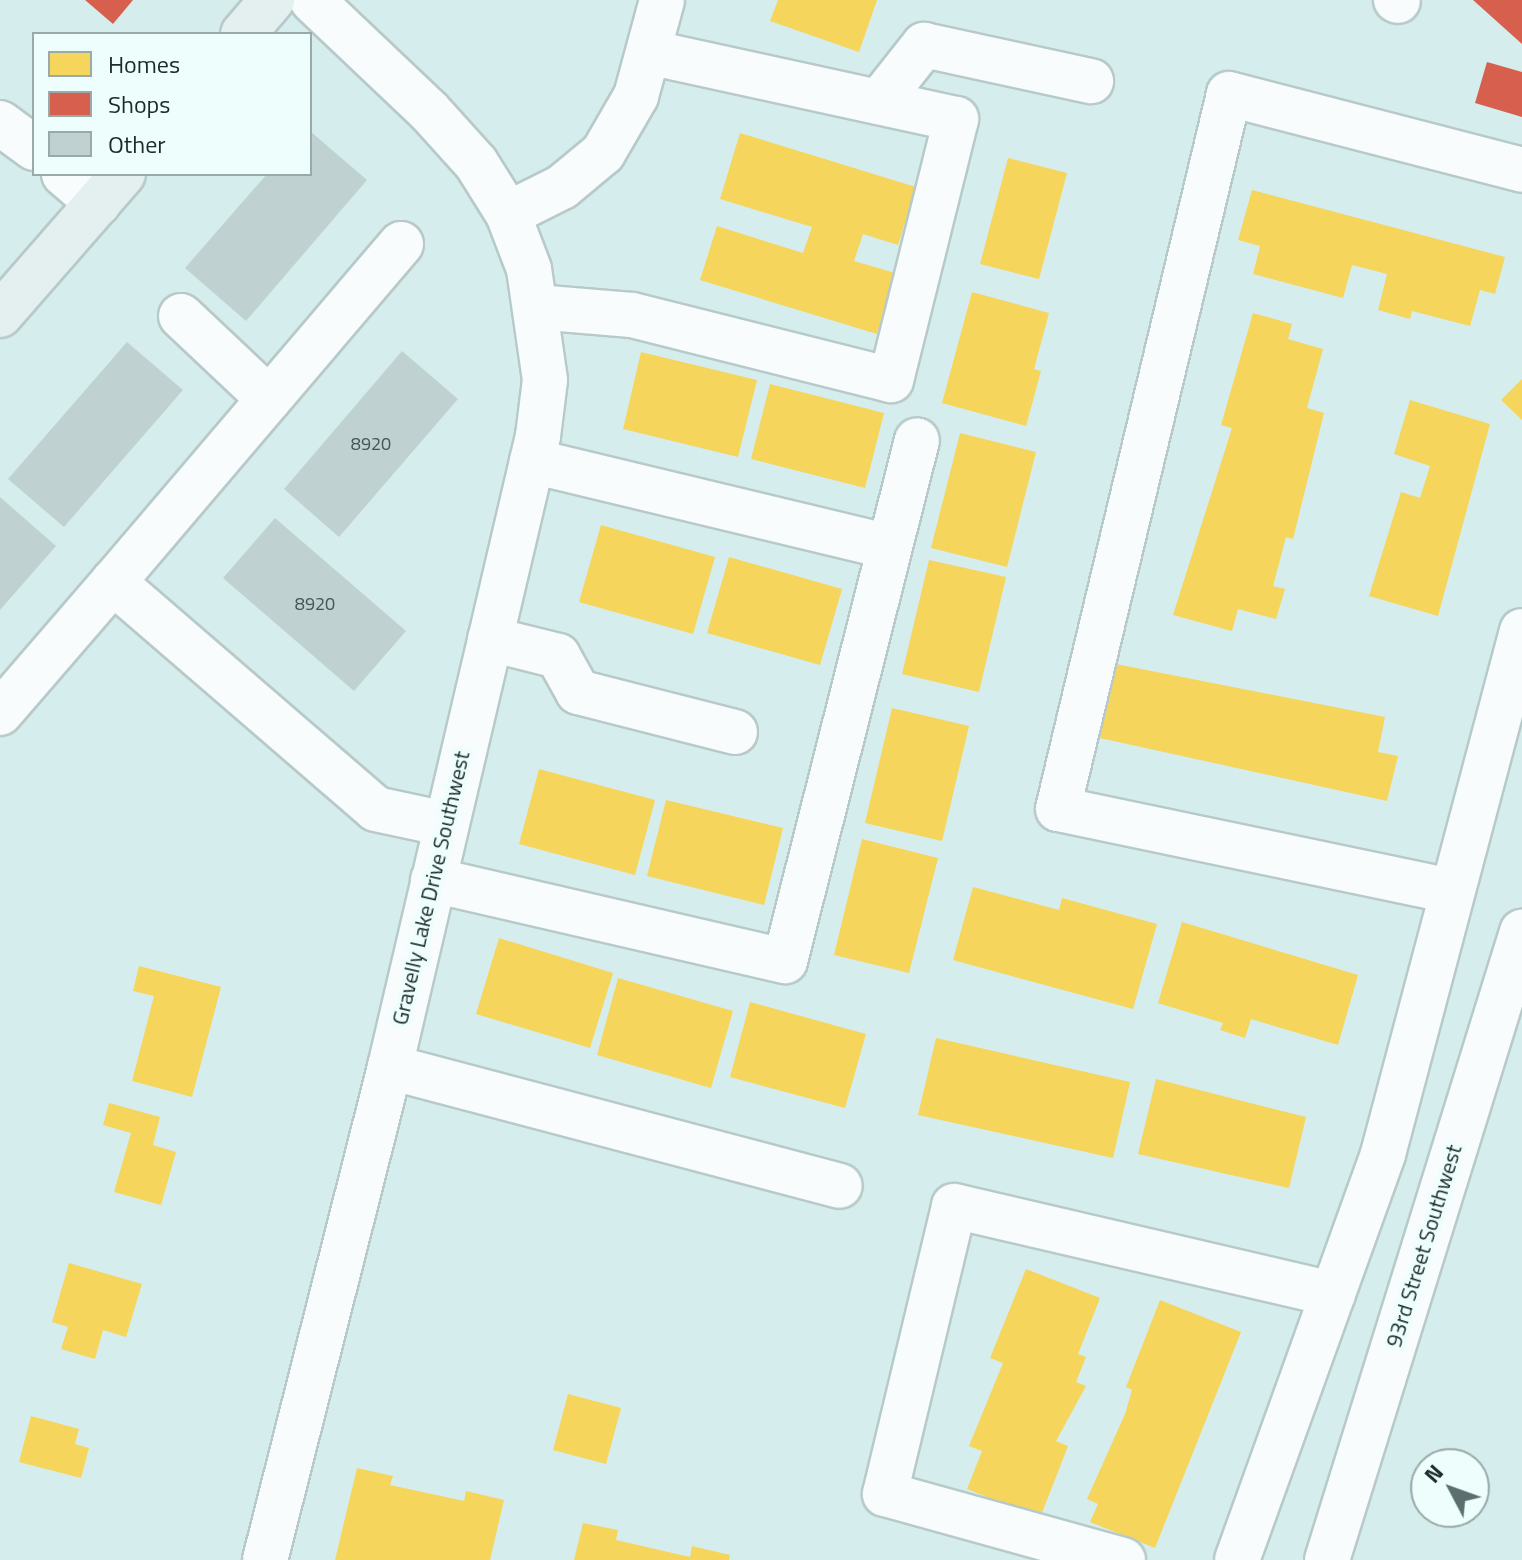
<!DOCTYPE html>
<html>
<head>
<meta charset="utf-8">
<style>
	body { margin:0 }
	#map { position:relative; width:1522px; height:1560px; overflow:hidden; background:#d5edec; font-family:"Titillium Web",sans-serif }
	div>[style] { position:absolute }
	.homes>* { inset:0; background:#f6d55c }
	.shops>* { inset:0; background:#d6604d }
	.building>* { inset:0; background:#bfd2d1 }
	.roads { filter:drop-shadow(2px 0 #b7cac9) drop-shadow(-2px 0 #b7cac9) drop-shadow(0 2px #b7cac9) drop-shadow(0 -2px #b7cac9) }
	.minor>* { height:44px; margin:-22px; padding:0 22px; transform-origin:22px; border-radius:22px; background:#f9fcfc }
	.major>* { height:44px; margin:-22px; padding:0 22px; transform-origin:22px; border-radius:22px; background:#e3f0ef }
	span { translate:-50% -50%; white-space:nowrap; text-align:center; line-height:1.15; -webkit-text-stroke:8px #edfefd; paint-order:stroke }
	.number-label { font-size:18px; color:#435554 }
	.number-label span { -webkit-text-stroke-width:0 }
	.street-label { font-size:22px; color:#1a2b2a }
	.legend { position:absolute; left:32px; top:32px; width:280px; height:144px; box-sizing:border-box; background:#edfefd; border:2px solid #99aaa9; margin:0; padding:10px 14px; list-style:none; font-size:24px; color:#1a2b2a }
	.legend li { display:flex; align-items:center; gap:16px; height:40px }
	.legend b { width:40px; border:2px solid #99aaa9 }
	.north { position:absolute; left:1410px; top:1448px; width:80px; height:80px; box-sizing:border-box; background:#edfefd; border:2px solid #99aaa9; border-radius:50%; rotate:311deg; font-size:22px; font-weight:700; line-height:32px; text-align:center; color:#1a2b2a }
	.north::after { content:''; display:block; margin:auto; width:28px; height:36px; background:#5b6f6e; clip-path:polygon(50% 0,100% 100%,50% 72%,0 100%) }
</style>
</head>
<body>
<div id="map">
	<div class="homes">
		<i style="clip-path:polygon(778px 0,877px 0,859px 52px,770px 21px)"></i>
		<i style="clip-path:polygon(740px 133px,916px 187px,898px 245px,863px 234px,854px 261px,895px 273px,877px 334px,700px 280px,717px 226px,803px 253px,812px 227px,720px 199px)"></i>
		<i style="clip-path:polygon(1008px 158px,1067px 173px,1039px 279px,980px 264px)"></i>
		<i style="clip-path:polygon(1252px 190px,1505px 257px,1495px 294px,1480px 290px,1470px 326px,1412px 311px,1410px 319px,1378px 310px,1387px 274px,1352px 265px,1343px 298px,1253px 274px,1260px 246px,1238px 240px)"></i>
		<i style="clip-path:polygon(972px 292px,1049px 313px,1034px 369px,1041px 371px,1026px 426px,942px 403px)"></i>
		<i style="clip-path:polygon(1253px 313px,1292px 324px,1288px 339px,1323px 349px,1307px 408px,1324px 413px,1293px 539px,1286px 537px,1273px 586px,1285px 589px,1276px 619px,1238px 609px,1232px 631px,1173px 615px,1232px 428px,1221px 425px)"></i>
		<i style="clip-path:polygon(641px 352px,757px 380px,738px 457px,623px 429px)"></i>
		<i style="clip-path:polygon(1522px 379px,1522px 420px,1501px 400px)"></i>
		<i style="clip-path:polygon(770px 384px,884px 413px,865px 488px,751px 459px)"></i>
		<i style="clip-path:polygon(1410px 400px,1490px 424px,1438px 616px,1369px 596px,1401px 492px,1420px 498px,1430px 466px,1394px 454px)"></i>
		<i style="clip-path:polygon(960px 433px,1036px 452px,1007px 567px,931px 548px)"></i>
		<i style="clip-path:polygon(601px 525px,715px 557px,693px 634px,579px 602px)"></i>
		<i style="clip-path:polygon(729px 557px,842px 589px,820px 665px,707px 633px)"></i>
		<i style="clip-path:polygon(929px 560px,1006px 577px,979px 692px,902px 674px)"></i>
		<i style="clip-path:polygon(1116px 664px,1385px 717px,1378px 752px,1398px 756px,1387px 801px,1100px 738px)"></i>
		<i style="clip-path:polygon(892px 708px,969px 726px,942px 841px,865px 823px)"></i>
		<i style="clip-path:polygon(539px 769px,655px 800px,635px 875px,519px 844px)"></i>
		<i style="clip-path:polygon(666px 800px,783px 828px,764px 905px,647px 876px)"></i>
		<i style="clip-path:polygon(862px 839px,938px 858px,909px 973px,834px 955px)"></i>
		<i style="clip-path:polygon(973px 887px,1059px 910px,1062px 898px,1157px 924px,1133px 1009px,953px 960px)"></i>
		<i style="clip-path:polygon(1182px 922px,1358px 975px,1338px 1045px,1251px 1019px,1245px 1038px,1220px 1030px,1223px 1023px,1158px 1003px)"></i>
		<i style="clip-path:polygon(499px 938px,613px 973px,590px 1048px,476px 1014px)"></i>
		<i style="clip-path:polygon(139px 966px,221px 987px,192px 1097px,132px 1081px,154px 996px,133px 991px)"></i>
		<i style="clip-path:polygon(618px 978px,733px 1011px,711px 1088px,597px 1055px)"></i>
		<i style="clip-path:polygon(750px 1002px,866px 1034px,845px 1108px,730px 1077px)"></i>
		<i style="clip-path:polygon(936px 1038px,1130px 1082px,1113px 1158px,918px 1115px)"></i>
		<i style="clip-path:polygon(1156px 1079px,1306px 1117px,1289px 1188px,1138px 1154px)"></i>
		<i style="clip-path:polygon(109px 1103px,160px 1117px,153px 1145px,176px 1152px,161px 1205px,114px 1192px,131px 1133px,103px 1125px)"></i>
		<i style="clip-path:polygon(69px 1263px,142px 1284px,126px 1337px,103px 1330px,95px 1359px,61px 1349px,68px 1327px,52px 1322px)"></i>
		<i style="clip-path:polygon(1026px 1269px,1100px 1298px,1078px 1354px,1086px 1357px,1076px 1382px,1086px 1386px,1056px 1441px,1068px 1446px,1040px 1518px,967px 1489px,982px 1451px,969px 1446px,1003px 1363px,990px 1358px)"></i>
		<i style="clip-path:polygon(1160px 1300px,1241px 1332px,1155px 1548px,1090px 1522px,1098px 1504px,1087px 1499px,1125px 1414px,1132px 1390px,1126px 1387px)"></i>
		<i style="clip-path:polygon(568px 1394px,621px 1408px,606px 1464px,553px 1450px)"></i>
		<i style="clip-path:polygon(31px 1416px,79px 1429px,75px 1444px,89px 1448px,81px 1478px,19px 1462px)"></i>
		<i style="clip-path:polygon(357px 1468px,393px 1476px,390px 1485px,464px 1501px,466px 1491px,504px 1500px,490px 1560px,335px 1560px)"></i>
		<i style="clip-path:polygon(583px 1523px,618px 1530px,616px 1540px,690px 1557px,692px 1546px,730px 1555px,729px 1560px,574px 1560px)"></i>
	</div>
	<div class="shops">
		<i style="clip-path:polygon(85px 0,133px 0,113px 24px)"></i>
		<i style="clip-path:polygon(1473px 0,1522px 0,1522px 44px)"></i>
		<i style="clip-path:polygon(1487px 62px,1522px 72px,1522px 117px,1475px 103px)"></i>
	</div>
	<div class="building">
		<i style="clip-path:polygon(310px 131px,367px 180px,246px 321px,185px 268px,267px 174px,310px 174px)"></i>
		<i style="clip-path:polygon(127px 342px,183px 390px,64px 527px,8px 479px)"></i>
		<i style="clip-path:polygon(402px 351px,458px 399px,339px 537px,284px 489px)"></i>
		<i style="clip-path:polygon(0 497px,56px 546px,0 610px)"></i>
		<i style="clip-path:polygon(275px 518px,406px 631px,354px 691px,223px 578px)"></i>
	</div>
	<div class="roads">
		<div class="minor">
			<i style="left:1396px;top:0;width:2px;rotate:27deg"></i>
			<i style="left:879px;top:102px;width:73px;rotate:-51.7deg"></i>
			<i style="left:924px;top:45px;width:171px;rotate:12.2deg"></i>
			<i style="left:0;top:123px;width:42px;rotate:36.3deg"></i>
			<i style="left:64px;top:174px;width:45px;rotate:40.5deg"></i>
			<i style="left:508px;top:214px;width:60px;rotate:-26.6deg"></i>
			<i style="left:562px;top:187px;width:53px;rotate:-39.7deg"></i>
			<i style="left:603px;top:153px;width:66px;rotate:-59.9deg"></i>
			<i style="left:636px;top:96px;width:99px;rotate:-74.8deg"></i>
			<i style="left:401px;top:244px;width:444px;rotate:130.4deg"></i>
			<i style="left:113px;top:582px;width:347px;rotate:40.8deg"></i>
			<i style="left:376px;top:809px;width:72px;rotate:12.1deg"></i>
			<i style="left:536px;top:307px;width:96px;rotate:4.8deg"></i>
			<i style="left:632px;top:315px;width:267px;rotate:14.1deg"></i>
			<i style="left:891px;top:380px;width:269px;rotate:-76deg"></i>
			<i style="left:956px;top:119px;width:314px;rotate:-167.7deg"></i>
			<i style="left:181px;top:316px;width:121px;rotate:43.3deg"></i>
			<i style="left:532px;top:461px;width:367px;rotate:13.5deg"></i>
			<i style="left:490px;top:639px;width:70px;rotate:14deg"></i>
			<i style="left:558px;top:656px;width:41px;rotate:60.9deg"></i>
			<i style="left:578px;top:692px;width:162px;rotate:14.3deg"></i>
			<i style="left:0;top:713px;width:173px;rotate:-49.2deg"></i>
			<i style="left:433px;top:880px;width:361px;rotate:13deg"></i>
			<i style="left:785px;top:961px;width:537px;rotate:-75.78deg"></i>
			<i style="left:1451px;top:891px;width:401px;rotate:-168.2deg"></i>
			<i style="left:1058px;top:809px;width:735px;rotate:-76.55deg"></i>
			<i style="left:1229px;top:94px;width:303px;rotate:14.5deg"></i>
			<i style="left:390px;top:1067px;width:465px;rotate:14.8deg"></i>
			<i style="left:265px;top:1560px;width:509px;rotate:-75.77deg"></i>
			<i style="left:390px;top:1067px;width:648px;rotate:-76.8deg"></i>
			<i style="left:538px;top:436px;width:56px;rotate:-82.9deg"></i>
			<i style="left:545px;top:380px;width:112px;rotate:-98.2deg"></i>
			<i style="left:529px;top:269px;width:59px;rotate:-110.9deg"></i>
			<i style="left:508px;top:214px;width:60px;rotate:-122.1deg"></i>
			<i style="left:476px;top:163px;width:70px;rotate:-132.1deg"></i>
			<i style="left:429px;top:111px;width:161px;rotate:-136.5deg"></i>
			<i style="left:1123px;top:1560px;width:247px;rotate:-164.5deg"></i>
			<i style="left:885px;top:1494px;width:296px;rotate:-76.5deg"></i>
			<i style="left:954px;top:1206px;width:389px;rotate:13.1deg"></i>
			<i style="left:1237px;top:1560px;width:431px;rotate:-70.2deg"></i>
			<i style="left:1383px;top:1154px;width:541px;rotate:-75.12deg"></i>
			<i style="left:1327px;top:1560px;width:658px;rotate:-72.75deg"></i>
		</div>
		<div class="major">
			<i style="left:243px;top:34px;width:45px;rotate:-49.5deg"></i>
			<i style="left:0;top:315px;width:187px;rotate:-48.9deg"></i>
		</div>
	</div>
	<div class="number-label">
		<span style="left:371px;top:444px">8920</span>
		<span style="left:315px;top:604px">8920</span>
	</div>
	<div class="street-label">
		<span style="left:431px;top:888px;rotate:-77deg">Gravelly Lake Drive Southwest</span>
		<span style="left:1424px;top:1246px;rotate:-73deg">93rd Street Southwest</span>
	</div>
	<ul class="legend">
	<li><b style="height:22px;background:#f6d55c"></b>Homes</li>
	<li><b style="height:22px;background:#d6604d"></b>Shops</li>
	<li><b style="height:22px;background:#bfd2d1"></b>Other</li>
	</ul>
	<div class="north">N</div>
</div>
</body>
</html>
